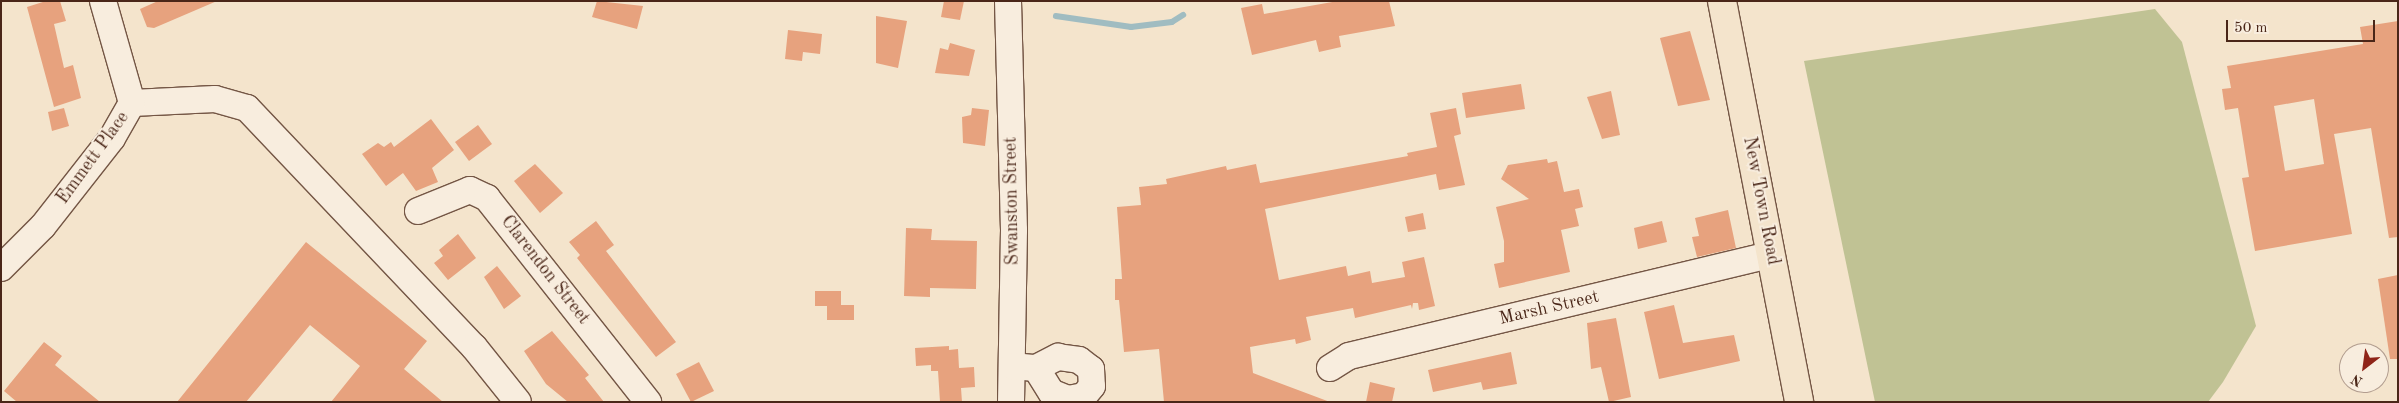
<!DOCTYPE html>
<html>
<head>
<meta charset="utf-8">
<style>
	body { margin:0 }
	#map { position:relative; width:2399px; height:403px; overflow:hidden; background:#f4e4cc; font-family:"Old Standard TT",serif }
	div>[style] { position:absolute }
	.green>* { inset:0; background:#c0c294 }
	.stream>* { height:5.5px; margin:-2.75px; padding:0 2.75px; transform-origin:2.75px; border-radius:2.75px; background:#a0bcc1 }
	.building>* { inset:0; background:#e7a27e }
	.roads { filter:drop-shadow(1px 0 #745645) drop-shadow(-1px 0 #745645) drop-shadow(0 1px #745645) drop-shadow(0 -1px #745645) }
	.minor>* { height:26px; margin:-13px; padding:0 13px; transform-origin:13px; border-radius:13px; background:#f8edde }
	.major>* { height:28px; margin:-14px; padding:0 14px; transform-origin:14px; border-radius:14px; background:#f4e4cc }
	span { translate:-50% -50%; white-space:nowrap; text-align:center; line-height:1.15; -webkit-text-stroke:4px #f8edde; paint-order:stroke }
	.street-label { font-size:18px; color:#4a2618 }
	.frame { position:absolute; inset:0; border:2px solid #4a2618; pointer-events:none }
	.north { position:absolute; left:2339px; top:343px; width:50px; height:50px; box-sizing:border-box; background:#f8edde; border:1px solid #b29d8f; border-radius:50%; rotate:210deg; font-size:14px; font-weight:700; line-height:20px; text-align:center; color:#4a2618 }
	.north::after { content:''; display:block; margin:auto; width:18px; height:22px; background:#8f2418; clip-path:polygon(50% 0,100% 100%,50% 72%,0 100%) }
	.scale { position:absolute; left:2226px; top:20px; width:149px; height:22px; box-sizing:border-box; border:2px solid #4a2618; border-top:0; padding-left:6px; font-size:15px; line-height:18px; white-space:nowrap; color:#4a2618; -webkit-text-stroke:4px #f8edde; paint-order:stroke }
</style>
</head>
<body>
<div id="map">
	<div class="green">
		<i style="clip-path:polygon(2155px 9px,2182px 42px,2256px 326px,2223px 382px,2208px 402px,1875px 402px,1804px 61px)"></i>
	</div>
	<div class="stream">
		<i style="left:1056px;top:16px;width:76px;rotate:8.3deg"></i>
		<i style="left:1131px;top:27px;width:41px;rotate:-7deg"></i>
		<i style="left:1172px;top:22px;width:13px;rotate:-32deg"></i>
	</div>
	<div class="building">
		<i style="clip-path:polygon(46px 1px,60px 1px,66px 21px,54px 24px,64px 68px,73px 65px,81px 98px,54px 107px,27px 7px)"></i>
		<i style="clip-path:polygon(158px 1px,217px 1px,154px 28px,147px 27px,140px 9px)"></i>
		<i style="clip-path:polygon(597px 1px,643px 6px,637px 29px,592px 17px)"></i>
		<i style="clip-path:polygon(944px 1px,964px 1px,960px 20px,941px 17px)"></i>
		<i style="clip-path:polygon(1338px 1px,1389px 1px,1395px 26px,1339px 36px,1341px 47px,1319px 52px,1316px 40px,1252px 55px,1241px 8px,1262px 4px,1264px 14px)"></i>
		<i style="clip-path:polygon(876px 16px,907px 21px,898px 68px,876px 63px)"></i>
		<i style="clip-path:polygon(evenodd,2398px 21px,2398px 237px,2389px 238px,2371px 128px,2334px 134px,2352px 234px,2255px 251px,2242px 178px,2249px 177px,2238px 108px,2225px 110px,2222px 89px,2231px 88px,2227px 66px,2363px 44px,2360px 27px,2398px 21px,2314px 99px,2324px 164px,2285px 171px,2274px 106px,2314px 99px)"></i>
		<i style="clip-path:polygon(788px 30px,822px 34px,820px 54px,803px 52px,802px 61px,785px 59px)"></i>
		<i style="clip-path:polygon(1690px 31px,1710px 100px,1678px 106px,1660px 38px)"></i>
		<i style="clip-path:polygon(950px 43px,975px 50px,969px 76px,935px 73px,940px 48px,948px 50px)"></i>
		<i style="clip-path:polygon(1521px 84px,1525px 109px,1466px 118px,1462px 93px)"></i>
		<i style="clip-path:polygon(1611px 91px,1620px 135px,1602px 139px,1587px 97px)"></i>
		<i style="clip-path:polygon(64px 108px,69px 126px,52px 131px,48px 112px)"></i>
		<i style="clip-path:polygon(972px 108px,989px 110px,985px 146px,963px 143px,962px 117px,971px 115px)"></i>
		<i style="clip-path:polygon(1456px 108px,1461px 134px,1454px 136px,1465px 185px,1439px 190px,1436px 174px,1265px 209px,1279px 280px,1346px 266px,1348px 276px,1370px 271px,1372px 283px,1405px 277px,1402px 262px,1424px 257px,1435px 306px,1419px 310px,1418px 303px,1413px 303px,1412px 309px,1411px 305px,1355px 318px,1353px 308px,1306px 317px,1311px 340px,1296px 344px,1295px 339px,1250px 347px,1253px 373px,1330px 402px,1164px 402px,1159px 349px,1124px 352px,1119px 300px,1115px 300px,1115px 279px,1122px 279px,1117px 207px,1141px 205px,1139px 187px,1167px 184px,1166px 179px,1226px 166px,1227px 170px,1256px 164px,1260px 183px,1408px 156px,1407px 153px,1437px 147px,1430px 113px)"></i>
		<i style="clip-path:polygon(431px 119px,454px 150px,432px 168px,438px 182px,416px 191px,403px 173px,386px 186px,362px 154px,378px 143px,384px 147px,391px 142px,394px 147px)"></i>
		<i style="clip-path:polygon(478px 125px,492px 144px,469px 161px,455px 142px)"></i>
		<i style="clip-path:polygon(1547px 159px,1548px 163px,1557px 161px,1564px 192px,1579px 189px,1583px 207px,1575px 209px,1579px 226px,1561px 230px,1570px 272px,1499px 288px,1494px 264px,1504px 262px,1504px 241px,1496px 207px,1529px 199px,1501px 179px,1508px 165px)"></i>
		<i style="clip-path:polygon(535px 164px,563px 193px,540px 213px,514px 181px)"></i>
		<i style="clip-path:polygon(1728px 210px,1736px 248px,1697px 257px,1692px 237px,1699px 236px,1695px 218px)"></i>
		<i style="clip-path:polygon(1423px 213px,1426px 229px,1408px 232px,1405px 217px)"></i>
		<i style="clip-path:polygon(596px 221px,614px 245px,606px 251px,676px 342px,656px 357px,577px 258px,580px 255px,569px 242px)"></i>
		<i style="clip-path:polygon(1662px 221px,1667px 242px,1638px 249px,1634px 228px)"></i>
		<i style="clip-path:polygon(906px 228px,932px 229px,931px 240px,977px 241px,976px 289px,930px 288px,930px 297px,904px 296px)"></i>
		<i style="clip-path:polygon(458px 234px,476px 258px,448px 280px,434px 263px,443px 256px,439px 250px)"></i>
		<i style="clip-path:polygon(306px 242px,427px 341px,404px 369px,443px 402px,331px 402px,360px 366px,310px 325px,246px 402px,177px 402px)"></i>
		<i style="clip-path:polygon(497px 266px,521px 296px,504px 309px,484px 277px)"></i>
		<i style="clip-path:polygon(2398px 275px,2398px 359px,2390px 359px,2378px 279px)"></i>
		<i style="clip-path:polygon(815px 291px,841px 291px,841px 305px,854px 305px,854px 320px,827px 320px,827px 306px,815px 306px)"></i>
		<i style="clip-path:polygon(1674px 305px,1683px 343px,1734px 335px,1740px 361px,1659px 379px,1644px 312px)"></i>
		<i style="clip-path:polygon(1616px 318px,1631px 397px,1609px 402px,1601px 367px,1591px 369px,1587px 323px)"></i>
		<i style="clip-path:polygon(552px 331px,589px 375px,585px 378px,604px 402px,568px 402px,546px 384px,524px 351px)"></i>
		<i style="clip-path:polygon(44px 342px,62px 356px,55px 365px,100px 402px,17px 402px,4px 391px)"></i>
		<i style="clip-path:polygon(949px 346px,949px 350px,958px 349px,959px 368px,974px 367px,975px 387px,961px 388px,962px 402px,940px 402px,938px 371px,931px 371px,931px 365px,916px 366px,915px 348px)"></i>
		<i style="clip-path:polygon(1511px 352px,1517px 384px,1483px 390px,1481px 382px,1433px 392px,1428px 370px)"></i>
		<i style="clip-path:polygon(699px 362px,714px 391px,691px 402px,676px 374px)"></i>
		<i style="clip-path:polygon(1370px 382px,1395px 388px,1392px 402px,1366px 402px)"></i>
	</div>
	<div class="roads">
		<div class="minor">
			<i style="left:1008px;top:1px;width:229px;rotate:88.5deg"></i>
			<i style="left:1014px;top:230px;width:172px;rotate:91deg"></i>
			<i style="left:132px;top:103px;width:83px;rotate:-2.8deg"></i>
			<i style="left:215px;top:99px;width:33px;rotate:16deg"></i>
			<i style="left:247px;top:108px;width:330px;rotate:46.5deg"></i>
			<i style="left:474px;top:347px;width:70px;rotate:51.3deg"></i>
			<i style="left:418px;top:211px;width:56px;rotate:-22deg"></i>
			<i style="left:470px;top:190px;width:19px;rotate:25deg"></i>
			<i style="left:487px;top:198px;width:260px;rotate:51.7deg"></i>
			<i style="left:1px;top:268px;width:59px;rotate:-45deg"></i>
			<i style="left:43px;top:226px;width:112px;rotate:-51.9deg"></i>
			<i style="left:112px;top:138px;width:40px;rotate:-60.3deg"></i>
			<i style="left:132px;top:103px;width:106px;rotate:-105.9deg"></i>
			<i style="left:1012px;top:366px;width:24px;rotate:5deg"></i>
			<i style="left:1036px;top:368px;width:25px;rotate:-27deg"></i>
			<i style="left:1058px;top:357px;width:21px;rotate:8deg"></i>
			<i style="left:1079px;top:360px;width:15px;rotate:37deg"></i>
			<i style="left:1091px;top:369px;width:17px;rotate:87deg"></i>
			<i style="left:1092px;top:386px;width:13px;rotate:129deg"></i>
			<i style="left:1084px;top:396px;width:16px;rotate:169deg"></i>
			<i style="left:1068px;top:399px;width:18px;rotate:-158deg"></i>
			<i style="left:1051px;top:392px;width:28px;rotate:-122deg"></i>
			<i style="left:1330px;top:368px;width:22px;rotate:-32deg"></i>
			<i style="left:1349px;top:356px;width:434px;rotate:-13.5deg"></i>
		</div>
		<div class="major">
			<i style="left:1722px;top:1px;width:408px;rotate:79.1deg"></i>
		</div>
	</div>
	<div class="street-label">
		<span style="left:93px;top:158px;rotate:-54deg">Emmett Place</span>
		<span style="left:1012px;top:201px;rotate:-91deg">Swanston Street</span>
		<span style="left:1761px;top:201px;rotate:79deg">New Town Road</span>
		<span style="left:545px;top:270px;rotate:52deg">Clarendon Street</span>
		<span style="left:1549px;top:308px;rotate:-13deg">Marsh Street</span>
	</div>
	<div class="frame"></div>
	<div class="north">N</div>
	<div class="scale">50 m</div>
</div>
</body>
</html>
